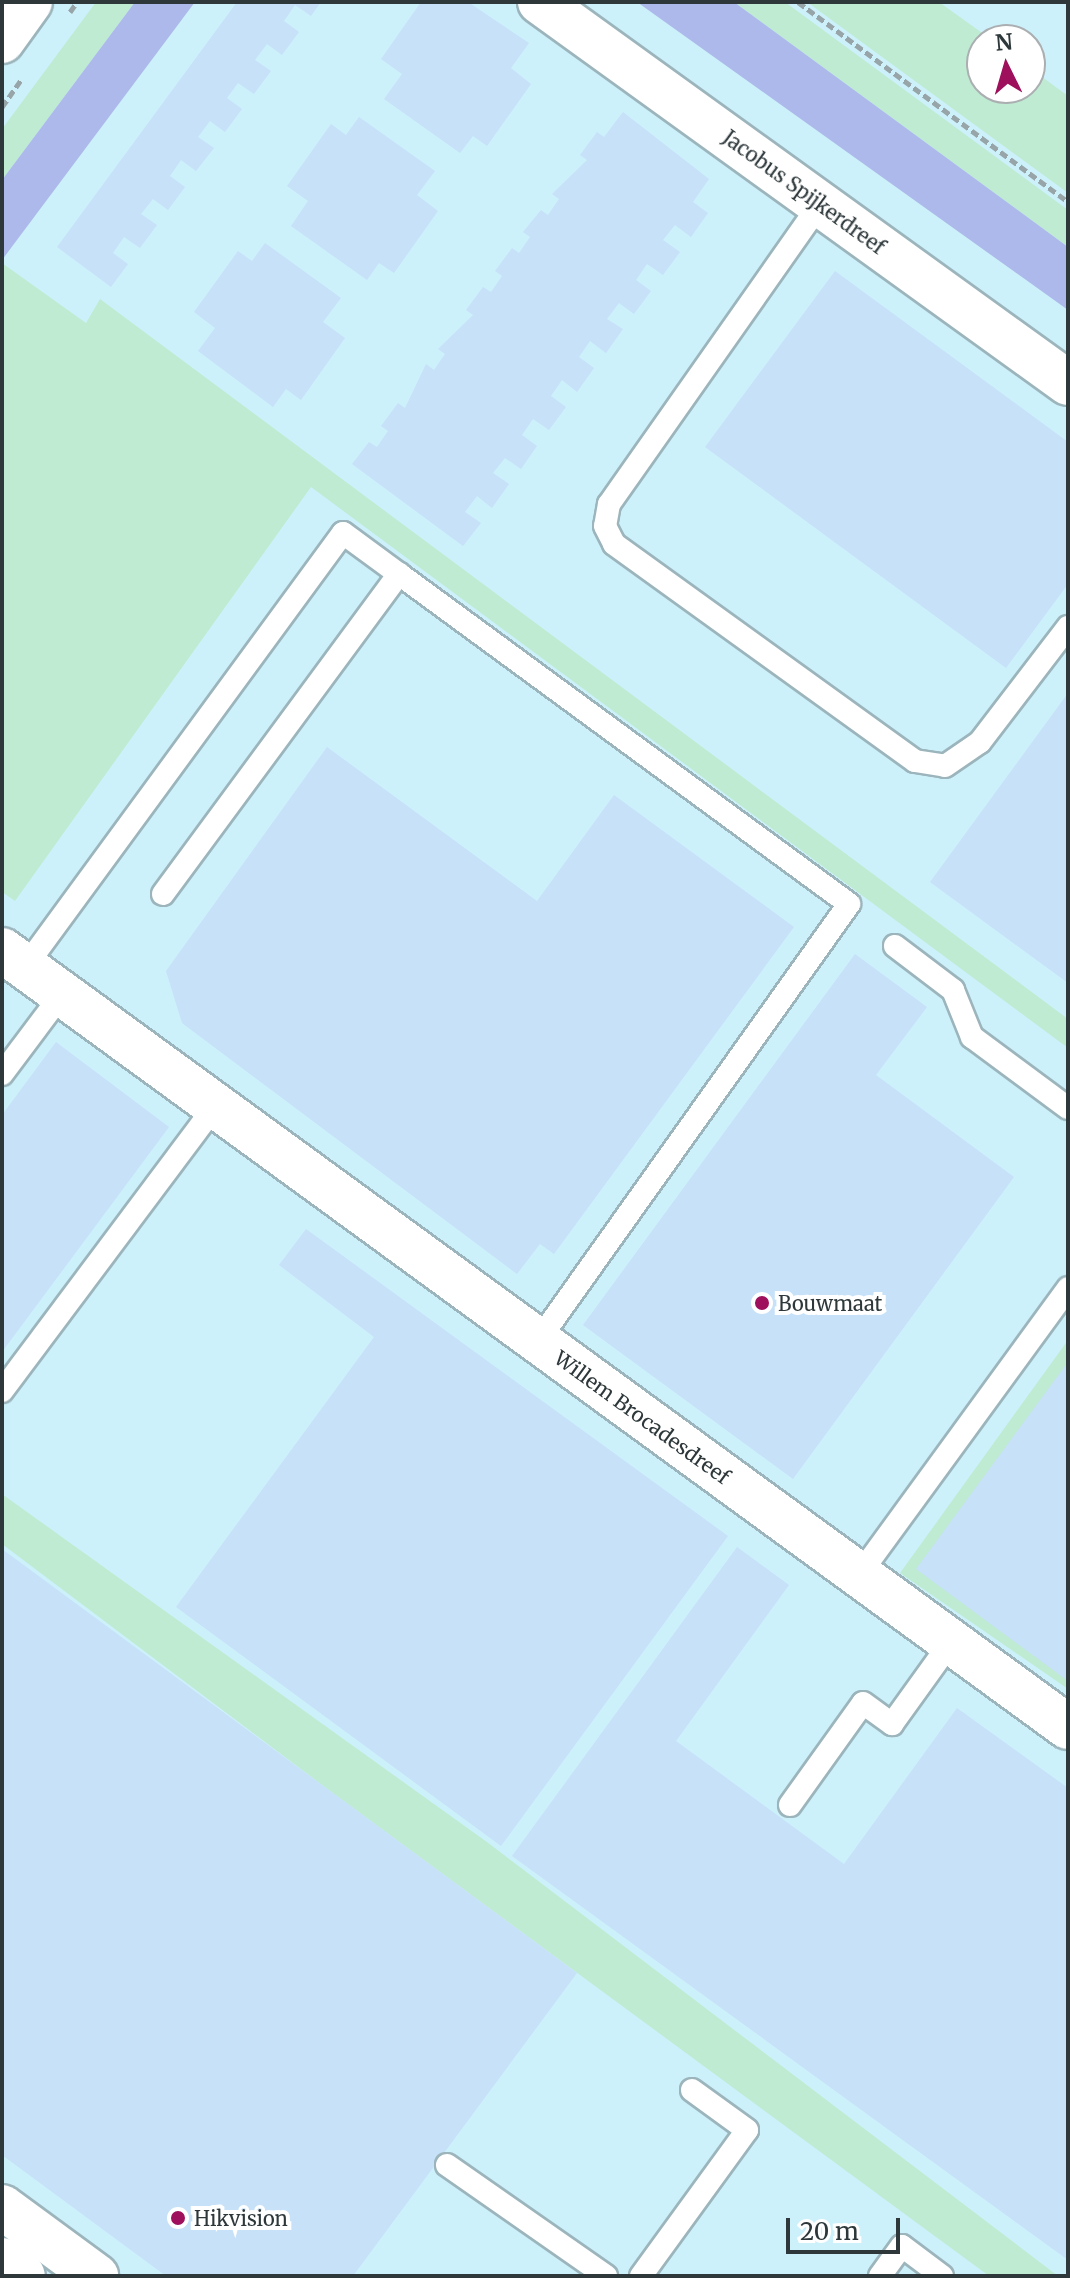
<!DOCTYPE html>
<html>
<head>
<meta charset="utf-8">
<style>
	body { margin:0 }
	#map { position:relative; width:1070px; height:2278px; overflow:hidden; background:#e9f8fd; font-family:Merriweather,serif }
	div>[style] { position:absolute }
	.built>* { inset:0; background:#cdf1fb }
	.green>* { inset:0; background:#bfebd3 }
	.water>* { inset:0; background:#acb9ea }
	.building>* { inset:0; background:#c6e1f8 }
	.path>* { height:5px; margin-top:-2.5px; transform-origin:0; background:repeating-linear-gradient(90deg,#97a4a8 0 8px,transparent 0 12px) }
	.roads { filter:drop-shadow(2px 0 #9cb5bc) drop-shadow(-2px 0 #9cb5bc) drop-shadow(0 2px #9cb5bc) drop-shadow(0 -2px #9cb5bc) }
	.lane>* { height:22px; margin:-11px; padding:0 11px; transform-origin:11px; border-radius:11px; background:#fff }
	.street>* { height:44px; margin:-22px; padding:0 22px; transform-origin:22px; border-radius:22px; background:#fff }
	.secondary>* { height:44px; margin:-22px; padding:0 22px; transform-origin:22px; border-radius:22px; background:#fff }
	.dots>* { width:22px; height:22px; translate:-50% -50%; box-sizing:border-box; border:4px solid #fff; border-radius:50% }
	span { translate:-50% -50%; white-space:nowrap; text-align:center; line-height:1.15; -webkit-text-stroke:8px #fff; paint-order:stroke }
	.street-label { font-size:20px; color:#2e383b }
	.poi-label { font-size:20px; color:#2e383b }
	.left { translate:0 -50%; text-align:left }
	.frame { position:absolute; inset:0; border:4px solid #2e383b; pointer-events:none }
	.north { position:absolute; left:966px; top:24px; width:80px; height:80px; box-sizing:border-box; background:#fff; border:2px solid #abafb1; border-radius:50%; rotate:355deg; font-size:22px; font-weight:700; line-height:32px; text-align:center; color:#2e383b }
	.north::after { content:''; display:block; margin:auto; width:28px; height:36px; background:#9e105c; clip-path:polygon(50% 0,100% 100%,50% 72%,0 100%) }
	.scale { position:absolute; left:786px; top:2218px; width:114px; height:36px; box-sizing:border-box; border:4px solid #2e383b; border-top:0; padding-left:10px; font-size:24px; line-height:28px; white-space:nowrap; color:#2e383b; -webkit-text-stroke:6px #fff; paint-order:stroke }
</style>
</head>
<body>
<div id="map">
	<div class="built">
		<i style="clip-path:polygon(2px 2px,671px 2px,1068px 296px,1068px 2276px,2px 2276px)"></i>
		<i style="clip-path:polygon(evenodd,726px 2px,1068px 2px,1068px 249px,726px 2px,982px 40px,1030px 40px,1030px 88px,982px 88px,982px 40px)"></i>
	</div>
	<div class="green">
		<i style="clip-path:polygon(96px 2px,135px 2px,2px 180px,2px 129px)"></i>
		<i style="clip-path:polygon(734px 2px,785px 2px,1068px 210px,1068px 247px)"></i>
		<i style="clip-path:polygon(807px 2px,939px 2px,992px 40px,982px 40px,982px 88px,1030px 88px,1030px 68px,1068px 96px,1068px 193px)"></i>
		<i style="clip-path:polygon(2px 263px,86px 323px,100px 299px,1068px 1019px,1068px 1048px,311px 487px,15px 901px,2px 892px)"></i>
		<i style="clip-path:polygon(1068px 1340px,1068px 1689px,900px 1573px)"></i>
		<i style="clip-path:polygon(2px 1494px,487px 1842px,1058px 2276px,989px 2276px,326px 1788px,2px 1544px)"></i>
	</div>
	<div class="water">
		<i style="clip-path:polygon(135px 2px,195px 2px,2px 260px,2px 180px)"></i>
		<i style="clip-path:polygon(637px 2px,734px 2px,1068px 247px,1068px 310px)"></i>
	</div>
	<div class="building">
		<i style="clip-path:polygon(237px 2px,321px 2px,311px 16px,295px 5px,284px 21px,299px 32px,282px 55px,267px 44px,255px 60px,271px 71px,254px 94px,238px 83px,227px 98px,242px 109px,225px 132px,210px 121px,198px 137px,214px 148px,196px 171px,181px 160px,170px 176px,185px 187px,168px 210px,153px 199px,141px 214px,157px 225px,140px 248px,124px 237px,113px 253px,128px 264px,111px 287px,57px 247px)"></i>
		<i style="clip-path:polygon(421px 2px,468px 2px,529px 43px,511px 68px,531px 84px,487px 146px,473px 136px,460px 153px,384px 99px,402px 74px,381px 59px)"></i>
		<i style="clip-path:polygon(623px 112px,709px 179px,693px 202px,708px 213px,691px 237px,675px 225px,663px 240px,680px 252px,663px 275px,647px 264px,636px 280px,651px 291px,634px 314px,619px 303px,607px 319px,623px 329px,606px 353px,590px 341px,579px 357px,594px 368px,577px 392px,562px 380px,551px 396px,566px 407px,549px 430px,533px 419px,522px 435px,537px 446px,521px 469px,505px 458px,493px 473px,509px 484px,492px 508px,477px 496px,465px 512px,481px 523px,463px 546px,352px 464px,369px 442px,377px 447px,388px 431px,381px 426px,398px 403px,405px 408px,426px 364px,434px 370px,445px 354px,438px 349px,473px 315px,466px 310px,483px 287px,491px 292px,502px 276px,495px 271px,512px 248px,519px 253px,530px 237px,523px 232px,541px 210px,548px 215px,559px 199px,552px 194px,587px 160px,580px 155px,597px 132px,604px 137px)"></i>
		<i style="clip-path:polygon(359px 117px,435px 171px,417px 195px,438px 211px,394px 273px,379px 263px,367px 280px,291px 226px,308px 201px,287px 186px,331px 124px,346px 135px)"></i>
		<i style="clip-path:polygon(265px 243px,341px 298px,323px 322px,345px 338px,301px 400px,286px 389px,273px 407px,198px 351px,215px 328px,194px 312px,238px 251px,252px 261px)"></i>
		<i style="clip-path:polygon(835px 271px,1068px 442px,1068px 584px,1006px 668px,705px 447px)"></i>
		<i style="clip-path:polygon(1068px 693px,1068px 983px,930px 882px)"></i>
		<i style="clip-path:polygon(327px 747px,537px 901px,614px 795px,794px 927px,554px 1254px,540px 1244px,517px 1274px,182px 1023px,166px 971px)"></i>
		<i style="clip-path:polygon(855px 954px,927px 1007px,876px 1075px,1014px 1177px,793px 1479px,583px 1325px)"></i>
		<i style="clip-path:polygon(56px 1042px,169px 1127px,2px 1352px,2px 1115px)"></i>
		<i style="clip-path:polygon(306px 1229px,728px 1536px,501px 1846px,176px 1607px,374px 1337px,279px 1265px)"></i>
		<i style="clip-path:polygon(1068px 1362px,1068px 1681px,916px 1569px)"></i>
		<i style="clip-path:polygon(737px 1547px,789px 1585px,676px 1741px,844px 1864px,957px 1708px,1068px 1788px,1068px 2260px,512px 1856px)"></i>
		<i style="clip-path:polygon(2px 1549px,577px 1973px,353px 2276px,166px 2276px,2px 2155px)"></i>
	</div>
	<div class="path">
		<i style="left:798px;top:2px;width:336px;rotate:36.5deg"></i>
		<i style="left:70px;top:12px;width:12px;rotate:-55deg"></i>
		<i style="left:2px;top:107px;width:35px;rotate:-55deg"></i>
	</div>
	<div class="roads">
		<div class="lane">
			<i style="left:820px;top:204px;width:367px;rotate:125.1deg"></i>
			<i style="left:609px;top:504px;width:22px;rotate:100deg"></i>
			<i style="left:605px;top:526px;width:20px;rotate:63deg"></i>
			<i style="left:614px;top:544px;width:371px;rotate:35.8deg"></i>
			<i style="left:915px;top:761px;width:30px;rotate:9deg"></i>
			<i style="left:945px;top:766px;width:42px;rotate:-34.4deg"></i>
			<i style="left:980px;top:742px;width:145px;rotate:-52.6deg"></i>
			<i style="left:163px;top:894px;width:398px;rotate:-53.6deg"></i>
			<i style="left:895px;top:946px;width:73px;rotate:37.2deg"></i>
			<i style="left:953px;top:990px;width:51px;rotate:68deg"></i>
			<i style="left:972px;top:1037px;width:119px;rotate:36.5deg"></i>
			<i style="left:25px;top:967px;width:538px;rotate:-53.77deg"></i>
			<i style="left:343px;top:533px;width:69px;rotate:36.2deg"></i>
			<i style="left:399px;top:574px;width:558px;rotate:36.25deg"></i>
			<i style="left:849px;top:904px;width:536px;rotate:125.44deg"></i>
			<i style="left:2px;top:1074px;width:100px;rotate:-53.1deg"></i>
			<i style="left:2px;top:1391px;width:356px;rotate:-53.2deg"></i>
			<i style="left:859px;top:1575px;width:355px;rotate:-53.9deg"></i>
			<i style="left:790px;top:1805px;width:125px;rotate:-54.4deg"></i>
			<i style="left:863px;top:1703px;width:36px;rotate:36deg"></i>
			<i style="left:892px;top:1724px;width:101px;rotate:-54.3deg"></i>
			<i style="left:447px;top:2165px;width:194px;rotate:34.9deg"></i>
			<i style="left:641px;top:2276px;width:180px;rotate:-54deg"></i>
			<i style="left:747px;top:2130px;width:68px;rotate:-144deg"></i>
			<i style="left:880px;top:2276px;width:37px;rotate:-54deg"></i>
			<i style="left:902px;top:2246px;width:50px;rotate:36.9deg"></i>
		</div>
		<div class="street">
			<i style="left:540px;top:2px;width:651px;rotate:35.81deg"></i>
			<i style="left:2px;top:41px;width:48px;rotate:-54.3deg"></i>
			<i style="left:2px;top:950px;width:1319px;rotate:36.09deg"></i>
			<i style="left:2px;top:2207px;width:117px;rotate:36.3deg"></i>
		</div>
		<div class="secondary">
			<i style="left:2px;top:2260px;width:26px;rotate:37deg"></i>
		</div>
	</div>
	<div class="dots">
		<i style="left:762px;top:1303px;background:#9e105c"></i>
		<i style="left:178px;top:2218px;background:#9e105c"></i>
	</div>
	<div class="street-label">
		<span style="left:804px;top:192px;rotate:36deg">Jacobus Spijkerdreef</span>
		<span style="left:642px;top:1417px;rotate:36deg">Willem Brocadesdreef</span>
	</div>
	<div class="poi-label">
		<span class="left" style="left:778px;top:1303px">Bouwmaat</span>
		<span class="left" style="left:194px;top:2218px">Hikvision</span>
	</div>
	<div class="frame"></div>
	<div class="north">N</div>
	<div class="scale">20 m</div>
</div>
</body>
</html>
